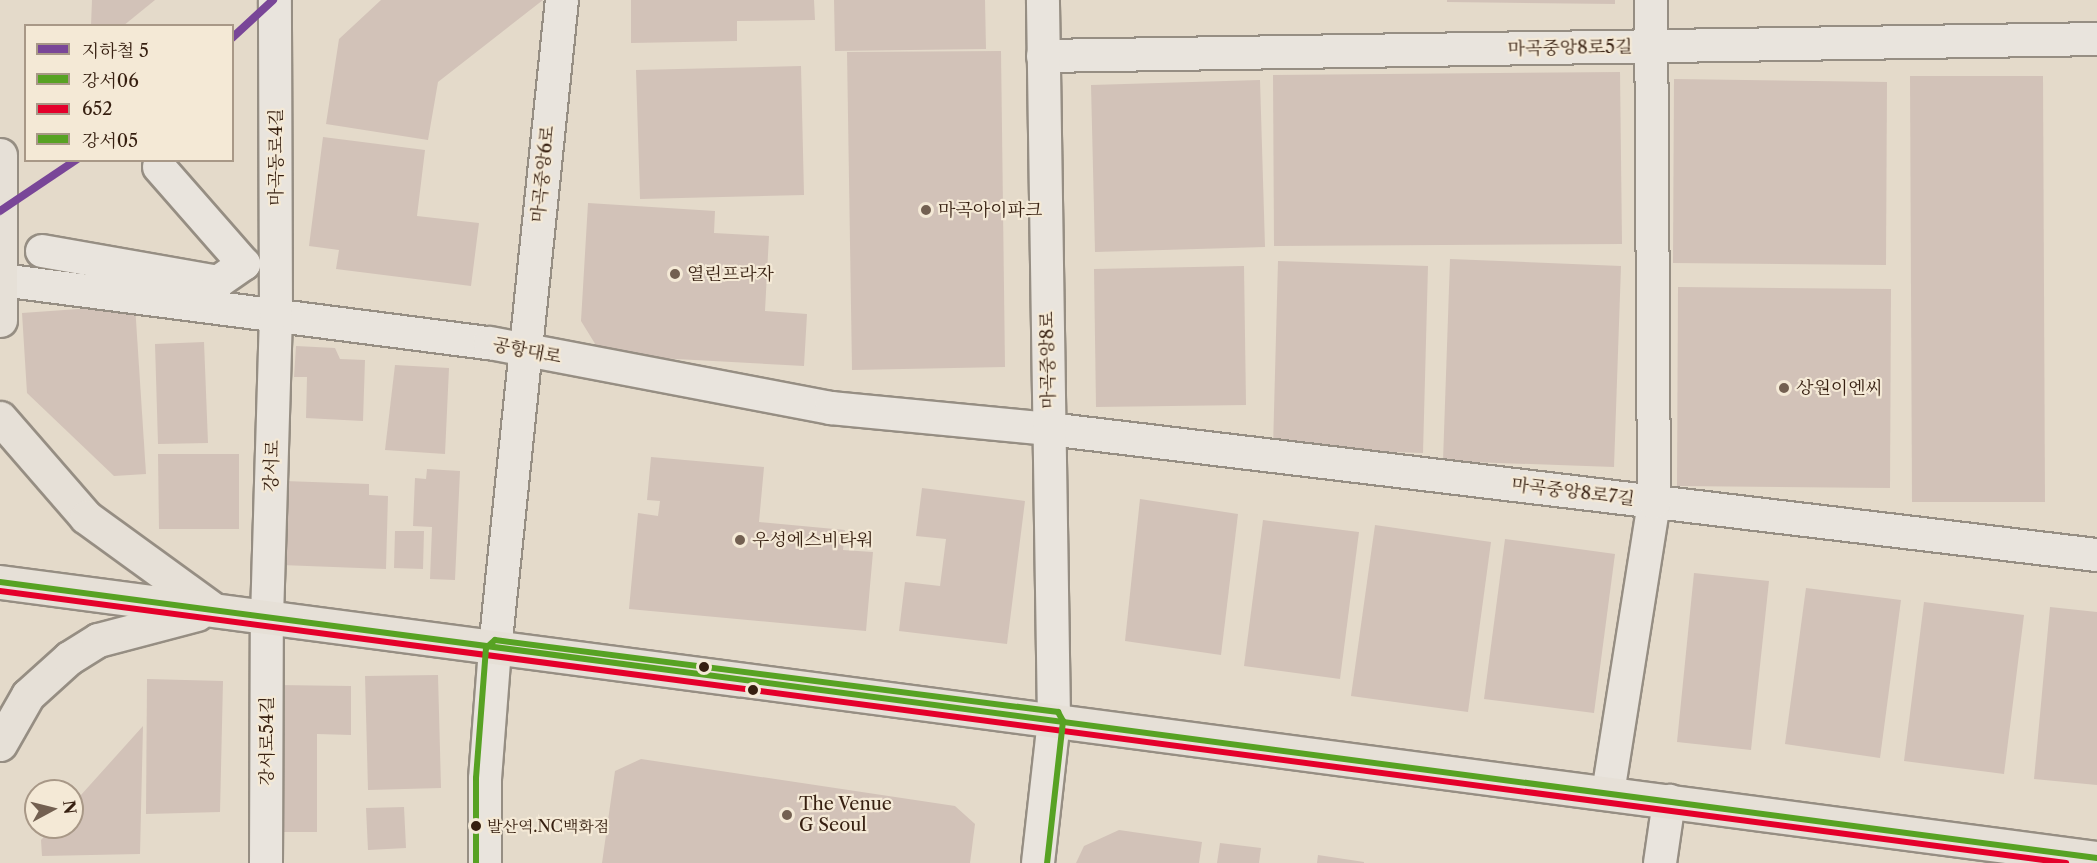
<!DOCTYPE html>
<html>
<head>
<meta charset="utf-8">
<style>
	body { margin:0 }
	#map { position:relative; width:2097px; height:863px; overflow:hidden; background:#e4daca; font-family:"Libre Caslon Text","Noto Serif KR",serif }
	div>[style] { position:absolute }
	.building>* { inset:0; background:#d2c2b8 }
	.roads { filter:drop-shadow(2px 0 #968e83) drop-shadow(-2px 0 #968e83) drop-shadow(0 2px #968e83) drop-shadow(0 -2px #968e83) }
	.minor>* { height:32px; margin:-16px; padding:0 16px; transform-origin:16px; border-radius:16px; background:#e9e4dd }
	.major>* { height:33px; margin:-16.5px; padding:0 16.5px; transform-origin:16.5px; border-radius:16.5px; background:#e6e0d7 }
	.bus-1>* { height:6px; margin:-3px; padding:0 3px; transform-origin:3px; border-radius:3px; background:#57a223 }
	.bus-2>* { height:6px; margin:-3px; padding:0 3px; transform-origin:3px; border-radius:3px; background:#e4002b }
	.bus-3>* { height:6px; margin:-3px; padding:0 3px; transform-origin:3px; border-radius:3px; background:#57a223 }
	.metro-1>* { height:8px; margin:-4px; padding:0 4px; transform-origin:4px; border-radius:4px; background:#794698 }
	.dots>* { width:16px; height:16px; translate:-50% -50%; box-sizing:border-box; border:3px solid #f4e9d6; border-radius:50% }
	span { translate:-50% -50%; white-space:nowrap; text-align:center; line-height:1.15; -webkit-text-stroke:4.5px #f4e9d6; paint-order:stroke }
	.bus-label { font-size:16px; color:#361f10 }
	.left { translate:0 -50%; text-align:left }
	.street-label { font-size:18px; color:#361f10 }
	.poi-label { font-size:18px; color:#361f10 }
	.legend { position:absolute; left:24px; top:24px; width:210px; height:138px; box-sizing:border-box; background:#f4e9d6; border:2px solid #a89887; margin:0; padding:8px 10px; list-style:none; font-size:18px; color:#361f10 }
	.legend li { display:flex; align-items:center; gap:12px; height:30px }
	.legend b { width:30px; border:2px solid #a89887 }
	.north { position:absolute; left:24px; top:779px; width:60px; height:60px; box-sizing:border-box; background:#f4e9d6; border:2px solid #a89887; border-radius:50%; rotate:83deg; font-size:16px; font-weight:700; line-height:24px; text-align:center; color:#361f10 }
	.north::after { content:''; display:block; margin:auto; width:21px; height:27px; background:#736051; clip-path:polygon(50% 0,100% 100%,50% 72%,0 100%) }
</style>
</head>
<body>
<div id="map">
	<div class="building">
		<i style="clip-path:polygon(92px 0,155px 0,123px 26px,91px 26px)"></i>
		<i style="clip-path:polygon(381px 0,543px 0,438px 82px,428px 140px,326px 124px,339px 39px)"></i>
		<i style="clip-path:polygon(631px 0,814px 0,815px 20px,737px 21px,737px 41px,631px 43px)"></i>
		<i style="clip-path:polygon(834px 0,985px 0,986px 49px,835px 51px)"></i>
		<i style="clip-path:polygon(1447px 0,1615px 0,1615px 4px,1447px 2px)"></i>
		<i style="clip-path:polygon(1001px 51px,1005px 367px,852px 370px,847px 52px)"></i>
		<i style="clip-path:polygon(801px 66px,804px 195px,640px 199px,636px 70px)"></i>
		<i style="clip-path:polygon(1620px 72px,1622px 244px,1274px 246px,1273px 75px)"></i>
		<i style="clip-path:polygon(1910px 76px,2043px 76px,2045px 502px,1912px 502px)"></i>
		<i style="clip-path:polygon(1674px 79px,1887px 82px,1886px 265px,1673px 263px)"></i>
		<i style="clip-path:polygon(1260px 80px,1265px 247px,1095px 252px,1091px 85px)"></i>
		<i style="clip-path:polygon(323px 137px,425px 150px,417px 216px,479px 223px,471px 286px,336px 269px,339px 250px,309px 246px)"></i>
		<i style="clip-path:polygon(588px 203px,715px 211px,714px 233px,769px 236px,765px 311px,807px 314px,804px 366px,602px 355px,581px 321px)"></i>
		<i style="clip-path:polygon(1450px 259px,1621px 266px,1614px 467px,1443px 461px)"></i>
		<i style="clip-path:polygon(1278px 261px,1428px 266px,1423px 453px,1273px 448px)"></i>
		<i style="clip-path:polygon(1244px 266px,1246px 405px,1096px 407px,1094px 269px)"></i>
		<i style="clip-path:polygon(1678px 287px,1891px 289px,1890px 488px,1677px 486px)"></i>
		<i style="clip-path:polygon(135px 305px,146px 474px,114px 476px,27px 393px,22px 313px)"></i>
		<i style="clip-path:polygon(204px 342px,208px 443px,158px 444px,155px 344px)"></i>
		<i style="clip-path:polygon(296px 346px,335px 348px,340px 359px,365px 360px,363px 421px,306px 418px,307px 377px,294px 377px)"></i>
		<i style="clip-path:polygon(395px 365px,449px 368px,445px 454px,385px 450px)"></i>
		<i style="clip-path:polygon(158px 454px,239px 454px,239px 529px,159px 529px)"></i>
		<i style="clip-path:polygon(651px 457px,764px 467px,759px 522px,845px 530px,843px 550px,873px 552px,866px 631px,629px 609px,638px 513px,658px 516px,660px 501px,647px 500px)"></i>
		<i style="clip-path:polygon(427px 469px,460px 471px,455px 580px,430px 579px,432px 527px,413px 526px,415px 478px,426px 479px)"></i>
		<i style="clip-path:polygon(284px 481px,369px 484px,369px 495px,388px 496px,386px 569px,281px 565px)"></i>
		<i style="clip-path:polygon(922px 488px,1025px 501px,1007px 644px,899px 631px,905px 582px,940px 586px,946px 539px,916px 536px)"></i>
		<i style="clip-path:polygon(1140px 499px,1238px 514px,1221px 655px,1125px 641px)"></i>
		<i style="clip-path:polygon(1263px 520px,1359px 532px,1340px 679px,1244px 666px)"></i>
		<i style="clip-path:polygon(1375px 525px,1491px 542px,1468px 712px,1351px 696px)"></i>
		<i style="clip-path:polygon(395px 531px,424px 531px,423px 569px,394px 568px)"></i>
		<i style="clip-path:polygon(1505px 539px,1615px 554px,1594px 713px,1484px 699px)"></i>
		<i style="clip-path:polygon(1694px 573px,1769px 581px,1751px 750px,1677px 742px)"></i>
		<i style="clip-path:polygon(1806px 588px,1901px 600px,1880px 758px,1785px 744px)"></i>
		<i style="clip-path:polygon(1924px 602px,2024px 615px,2004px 774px,1904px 761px)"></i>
		<i style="clip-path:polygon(2050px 607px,2097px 612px,2097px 785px,2034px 779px)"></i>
		<i style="clip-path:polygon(438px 675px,441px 788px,368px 790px,365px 676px)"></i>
		<i style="clip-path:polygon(147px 679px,223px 681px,220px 812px,146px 814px)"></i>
		<i style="clip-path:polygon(277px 685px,351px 686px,351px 735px,317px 734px,317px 832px,276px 832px)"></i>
		<i style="clip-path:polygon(143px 726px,140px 854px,42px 856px,41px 840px,53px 827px,72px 827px,72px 805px)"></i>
		<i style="clip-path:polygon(641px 759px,955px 806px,975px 824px,970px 863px,602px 863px,615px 771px)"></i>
		<i style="clip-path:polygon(404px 807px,406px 848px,368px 850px,366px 808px)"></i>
		<i style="clip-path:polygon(1119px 830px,1202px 842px,1199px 863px,1076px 863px,1084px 846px)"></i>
		<i style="clip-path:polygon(1220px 843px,1261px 848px,1259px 863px,1217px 863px)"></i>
		<i style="clip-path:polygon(1318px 855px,1364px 862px,1364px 863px,1317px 863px)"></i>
	</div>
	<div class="roads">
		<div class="minor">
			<i style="left:1043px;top:56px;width:1054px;rotate:-0.92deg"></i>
			<i style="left:42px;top:251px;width:179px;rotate:10deg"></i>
			<i style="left:218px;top:282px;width:32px;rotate:-35deg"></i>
			<i style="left:244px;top:264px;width:129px;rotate:-131.2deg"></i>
			<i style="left:2px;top:280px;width:492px;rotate:7.4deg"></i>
			<i style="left:490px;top:343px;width:347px;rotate:10.8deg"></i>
			<i style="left:831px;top:408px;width:219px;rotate:5.5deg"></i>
			<i style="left:1049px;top:429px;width:1056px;rotate:6.86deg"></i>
			<i style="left:1608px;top:793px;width:295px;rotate:-81deg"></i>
			<i style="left:1654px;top:502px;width:502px;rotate:-90.34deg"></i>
			<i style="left:266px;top:863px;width:245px;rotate:-89.8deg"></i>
			<i style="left:267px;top:618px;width:305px;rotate:-88.3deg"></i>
			<i style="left:276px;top:313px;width:313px;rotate:-90.2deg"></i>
			<i style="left:485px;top:863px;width:84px;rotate:-90deg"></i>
			<i style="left:485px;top:779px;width:130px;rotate:-85.6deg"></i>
			<i style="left:495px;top:649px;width:652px;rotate:-84.11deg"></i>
			<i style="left:1038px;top:863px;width:144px;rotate:-83.6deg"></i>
			<i style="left:1054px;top:720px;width:720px;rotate:-90.88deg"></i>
			<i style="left:1660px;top:863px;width:63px;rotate:-81.7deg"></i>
		</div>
		<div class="major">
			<i style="left:0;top:155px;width:165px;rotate:90deg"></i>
			<i style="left:0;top:418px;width:131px;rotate:49deg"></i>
			<i style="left:86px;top:517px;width:153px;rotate:36deg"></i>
			<i style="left:0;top:582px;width:2115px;rotate:7.5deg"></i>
			<i style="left:0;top:744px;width:56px;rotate:-60.3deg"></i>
			<i style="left:28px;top:695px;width:55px;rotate:-42.1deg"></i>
			<i style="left:69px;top:658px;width:34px;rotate:-32deg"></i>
			<i style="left:98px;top:640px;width:102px;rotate:-14.7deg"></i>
		</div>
	</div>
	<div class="bus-1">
		<i style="left:0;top:582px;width:2115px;rotate:7.5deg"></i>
	</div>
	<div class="bus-2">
		<i style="left:0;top:591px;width:2084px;rotate:7.5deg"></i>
	</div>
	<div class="bus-3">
		<i style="left:476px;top:863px;width:85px;rotate:-90deg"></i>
		<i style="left:476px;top:778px;width:130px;rotate:-85.6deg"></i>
		<i style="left:486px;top:648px;width:12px;rotate:-42deg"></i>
		<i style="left:495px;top:640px;width:568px;rotate:7.29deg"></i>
		<i style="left:1058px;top:712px;width:10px;rotate:61deg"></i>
		<i style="left:1063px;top:721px;width:143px;rotate:96.4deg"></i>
	</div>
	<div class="metro-1">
		<i style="left:232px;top:38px;width:56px;rotate:-42.8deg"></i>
		<i style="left:0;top:211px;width:92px;rotate:-33.9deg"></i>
	</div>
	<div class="dots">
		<i style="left:926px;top:210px;background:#736051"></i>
		<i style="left:675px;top:274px;background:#736051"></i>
		<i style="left:1784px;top:388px;background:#736051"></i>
		<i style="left:740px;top:540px;background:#736051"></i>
		<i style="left:704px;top:667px;background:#361f10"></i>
		<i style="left:753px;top:690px;background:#361f10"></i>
		<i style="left:787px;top:815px;background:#736051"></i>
		<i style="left:476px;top:826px;background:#361f10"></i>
	</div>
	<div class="bus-label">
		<span class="left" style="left:487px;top:826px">발산역.NC백화점</span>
	</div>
	<div class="street-label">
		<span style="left:1570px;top:48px;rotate:-1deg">마곡중앙8로5길</span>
		<span style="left:276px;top:157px;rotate:-90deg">마곡동로4길</span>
		<span style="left:543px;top:174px;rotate:-84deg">마곡중앙6로</span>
		<span style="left:527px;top:351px;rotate:11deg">공항대로</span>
		<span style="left:1048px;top:360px;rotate:-91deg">마곡중앙8로</span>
		<span style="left:272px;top:466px;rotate:-88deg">강서로</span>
		<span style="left:1573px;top:492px;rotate:7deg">마곡중앙8로7길</span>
		<span style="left:267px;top:741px;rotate:-90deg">강서로54길</span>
	</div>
	<div class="poi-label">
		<span class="left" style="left:938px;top:210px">마곡아이파크</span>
		<span class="left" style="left:687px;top:274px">열린프라자</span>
		<span class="left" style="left:1796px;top:388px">상원이엔씨</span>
		<span class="left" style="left:752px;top:540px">우성에스비타워</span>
		<span class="left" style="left:799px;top:815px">The Venue<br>G Seoul</span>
	</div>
	<ul class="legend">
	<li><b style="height:8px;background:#794698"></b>지하철 5</li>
	<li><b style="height:8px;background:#57a223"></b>강서06</li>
	<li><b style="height:8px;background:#e4002b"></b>652</li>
	<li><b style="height:8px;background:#57a223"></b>강서05</li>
	</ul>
	<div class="north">N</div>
</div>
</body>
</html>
